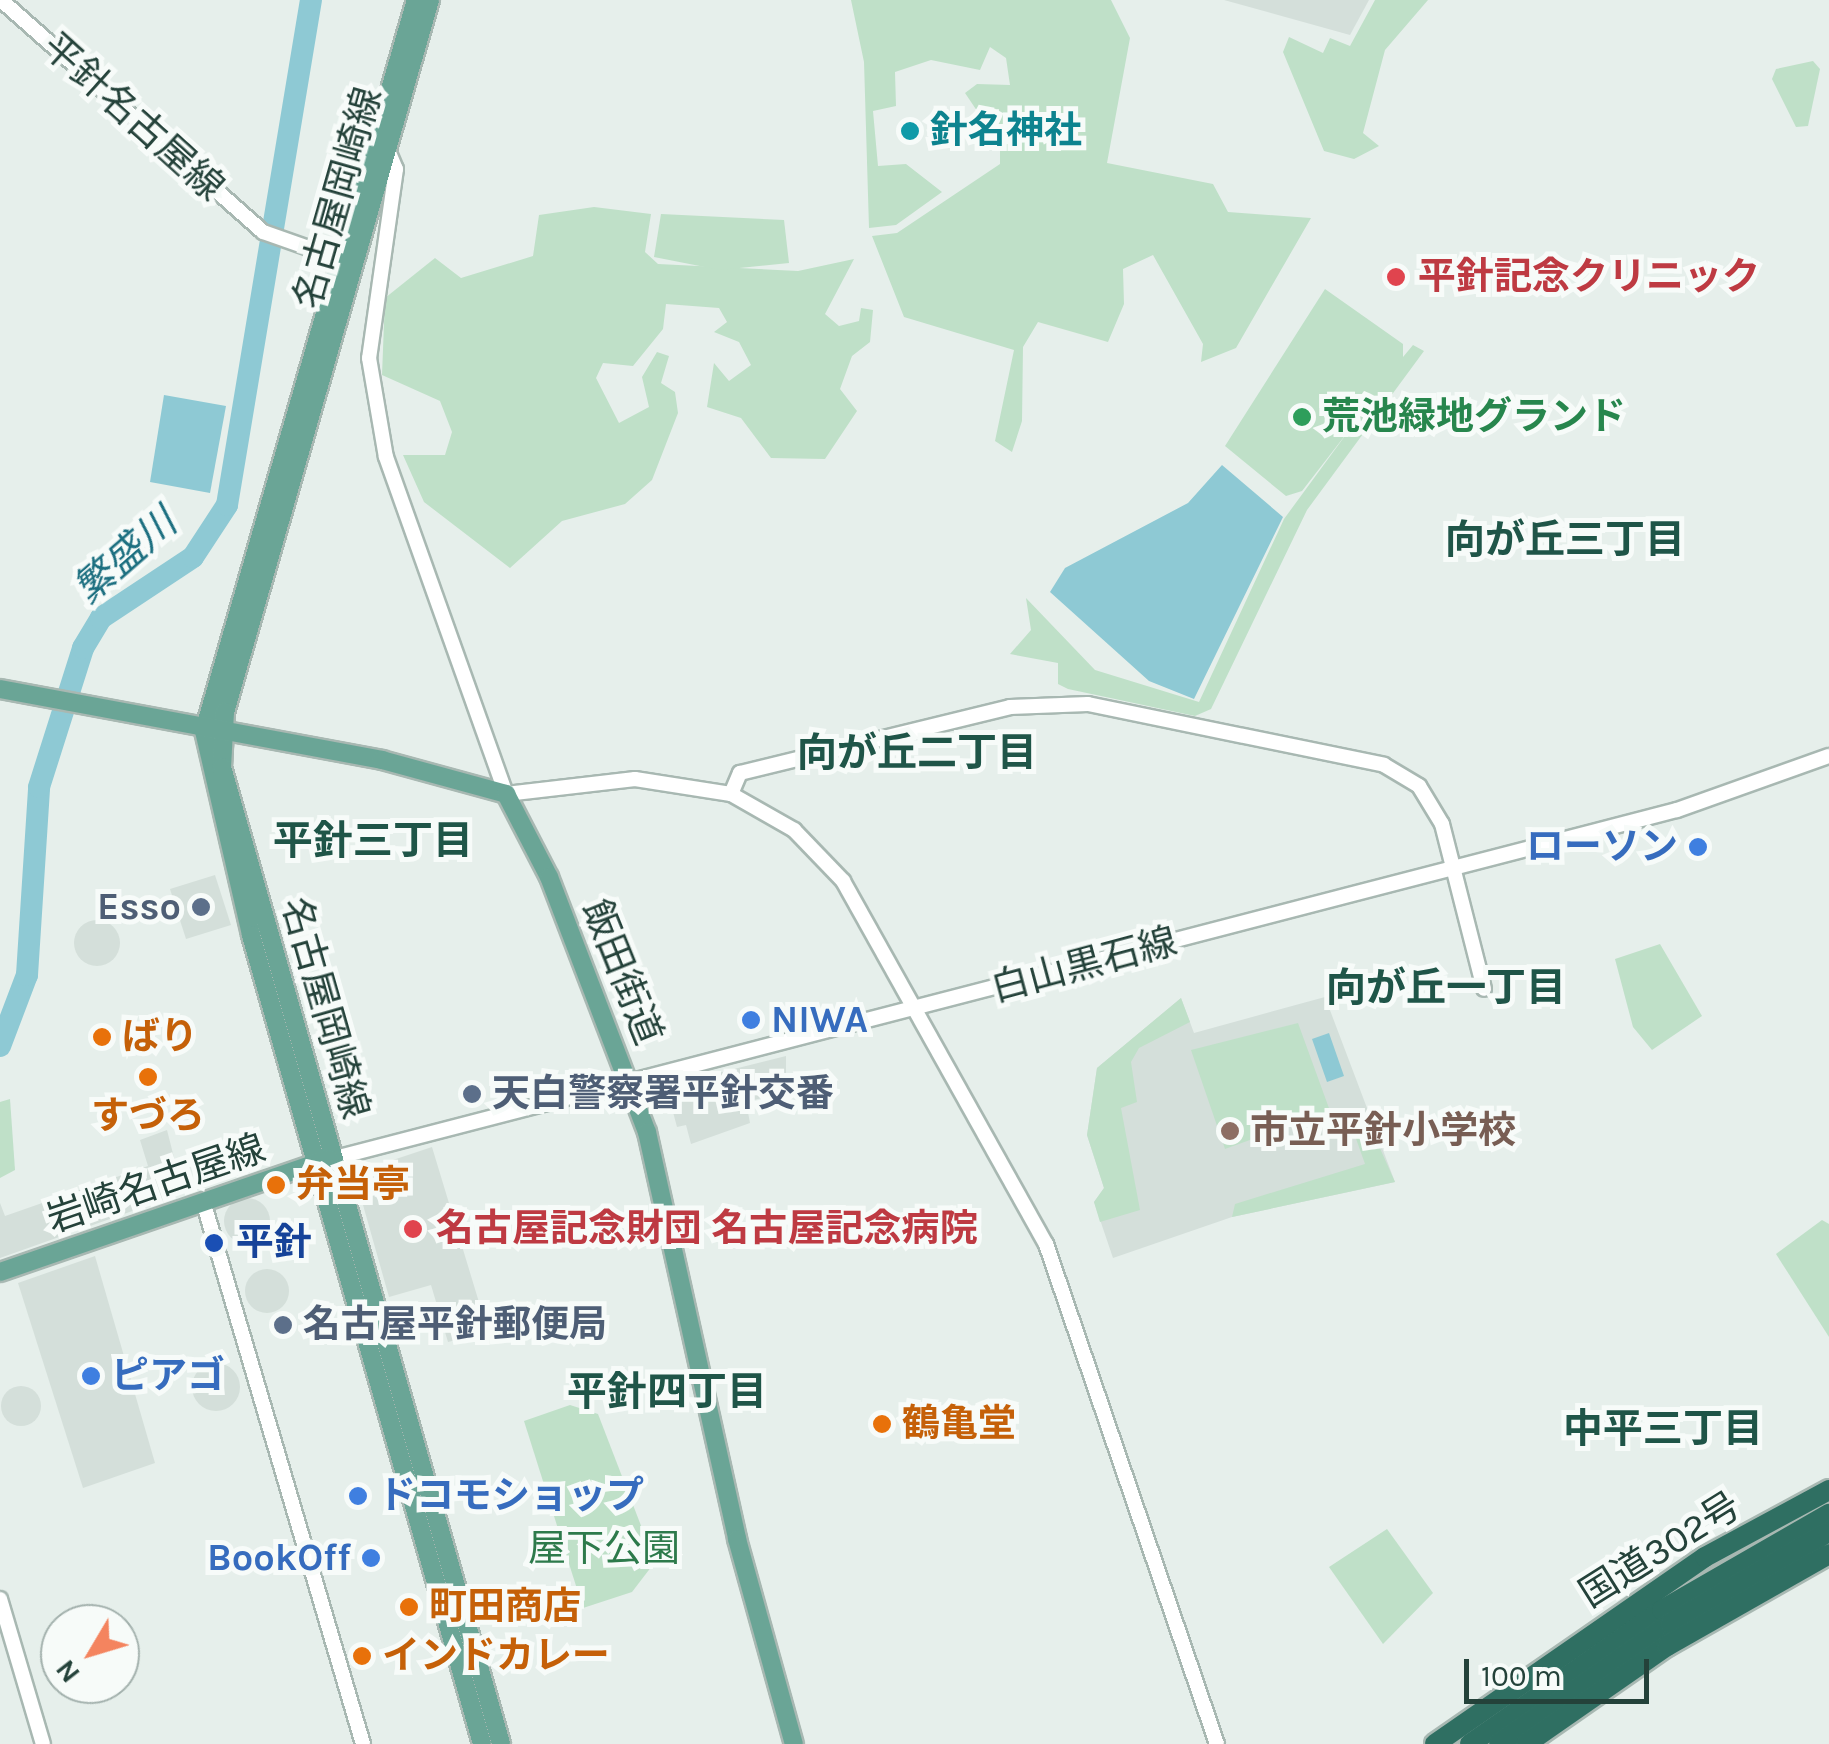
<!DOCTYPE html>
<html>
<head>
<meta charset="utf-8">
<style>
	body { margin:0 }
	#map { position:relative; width:1829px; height:1744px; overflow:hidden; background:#e6efeb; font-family:Karla,"Noto Sans JP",sans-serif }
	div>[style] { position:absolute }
	.built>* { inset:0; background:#d4dfda }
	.round { border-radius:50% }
	.green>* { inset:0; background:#bfe0c8 }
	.water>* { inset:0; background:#8ec9d4 }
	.river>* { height:22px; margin:-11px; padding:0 11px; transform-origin:11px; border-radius:11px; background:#8ec9d4 }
	.roads { filter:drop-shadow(2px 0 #a8b8b2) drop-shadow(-2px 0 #a8b8b2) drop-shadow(0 2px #a8b8b2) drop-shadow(0 -2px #a8b8b2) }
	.minor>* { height:14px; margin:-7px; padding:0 7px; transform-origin:7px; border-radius:7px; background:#fff }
	.major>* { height:18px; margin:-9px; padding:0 9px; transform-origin:9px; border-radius:9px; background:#6aa596 }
	.highway>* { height:20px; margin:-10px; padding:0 10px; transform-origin:10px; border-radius:10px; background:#2f6f62 }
	.dots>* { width:28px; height:28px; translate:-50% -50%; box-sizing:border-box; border:5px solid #f7fbf9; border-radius:50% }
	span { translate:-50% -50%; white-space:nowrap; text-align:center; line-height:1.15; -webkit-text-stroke:10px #f7fbf9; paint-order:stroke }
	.street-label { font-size:38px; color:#24423a }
	.culture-label { font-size:38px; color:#0d838f; font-weight:700 }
	.left { translate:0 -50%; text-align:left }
	.health-label { font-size:38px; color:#be3a42; font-weight:700 }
	.leisure-label { font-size:38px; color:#27864d; font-weight:700 }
	.shop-label { font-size:38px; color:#366cbe; font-weight:700 }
	.right { translate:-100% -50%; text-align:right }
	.service-label { font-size:38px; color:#4e5e75; font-weight:700 }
	.food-label { font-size:38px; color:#c56008; font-weight:700 }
	.education-label { font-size:38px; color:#785e54; font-weight:700 }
	.transit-label { font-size:38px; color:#164399; font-weight:700 }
	.park-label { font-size:38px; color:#2d7a4b }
	.neighbourhood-label { font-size:40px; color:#1f5548; font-weight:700 }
	.water-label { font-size:40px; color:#1c6f80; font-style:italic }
	.north { position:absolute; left:40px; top:1604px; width:100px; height:100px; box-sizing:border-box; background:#f7fbf9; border:2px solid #a3b1ad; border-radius:50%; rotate:232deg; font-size:28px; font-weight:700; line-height:40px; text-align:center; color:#24423a }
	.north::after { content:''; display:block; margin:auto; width:35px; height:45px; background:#f4845f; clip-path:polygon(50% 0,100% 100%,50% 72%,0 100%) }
	.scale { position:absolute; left:1464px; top:1659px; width:185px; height:45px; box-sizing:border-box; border:5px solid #24423a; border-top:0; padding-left:12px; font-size:30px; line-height:35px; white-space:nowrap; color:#24423a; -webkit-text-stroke:8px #f7fbf9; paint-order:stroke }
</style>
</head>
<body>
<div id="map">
	<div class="built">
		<i style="clip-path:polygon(1224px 0,1369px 0,1350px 35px)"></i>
		<i style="clip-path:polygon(215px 875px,231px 925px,186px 939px,170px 889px)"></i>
		<i class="round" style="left:74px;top:920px;width:46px;height:46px"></i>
		<i style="clip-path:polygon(1325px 997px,1395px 1182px,1232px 1217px,1113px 1258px,1094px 1202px,1104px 1188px,1087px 1135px,1097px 1068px,1181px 998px,1194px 1033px)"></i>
		<i style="clip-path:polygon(786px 1056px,786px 1092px,746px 1102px,750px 1123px,691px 1144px,686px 1125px,677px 1127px,666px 1086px)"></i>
		<i style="clip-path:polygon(167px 1130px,183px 1193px,0 1258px,0 1203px,5px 1216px,148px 1166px,140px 1140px)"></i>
		<i style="clip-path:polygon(432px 1147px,488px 1332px,448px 1342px,431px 1285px,389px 1297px,354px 1173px)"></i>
		<i style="clip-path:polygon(246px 1149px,253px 1171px,207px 1178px,202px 1162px)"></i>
		<i class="round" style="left:224px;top:1198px;width:46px;height:46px"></i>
		<i style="clip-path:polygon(95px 1256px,155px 1463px,83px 1488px,18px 1283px)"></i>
		<i class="round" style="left:245px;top:1269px;width:44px;height:44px"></i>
		<i class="round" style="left:192px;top:1363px;width:48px;height:48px"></i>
		<i class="round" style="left:1px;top:1386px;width:40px;height:40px"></i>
	</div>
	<div class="green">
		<i style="clip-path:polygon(851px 0,1111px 0,1130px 38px,1107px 163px,1213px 184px,1228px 212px,1311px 218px,1236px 348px,1201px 362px,1203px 344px,1153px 255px,1123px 269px,1124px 304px,1108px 342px,1038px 322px,1023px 347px,1022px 421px,1012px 452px,995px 441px,1014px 350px,904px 317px,872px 236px,897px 233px,1000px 164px,1000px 145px,965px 93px,977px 84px,1010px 85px,1006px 58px,990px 47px,980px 70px,931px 60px,895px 72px,896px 106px,873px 111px,878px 166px,906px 164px,942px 192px,896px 225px,869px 228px,864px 62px)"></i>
		<i style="clip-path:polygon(1375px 0,1428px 0,1385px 50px,1363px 133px,1379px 146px,1354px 159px,1324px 151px,1283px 52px,1289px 37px,1323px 53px,1330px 38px,1350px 46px)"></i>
		<i style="clip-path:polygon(1813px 61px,1820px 69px,1808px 126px,1796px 127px,1772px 79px,1776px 69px)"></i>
		<i style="clip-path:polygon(594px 207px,651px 214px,645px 252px,658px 264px,798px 271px,854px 259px,825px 314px,839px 326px,859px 321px,861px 308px,873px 310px,870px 342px,852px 356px,840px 389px,857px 411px,825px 459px,771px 458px,741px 418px,707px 407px,714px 363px,729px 381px,751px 365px,739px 342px,714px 332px,727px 322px,719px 308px,666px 304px,663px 329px,633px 366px,603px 363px,596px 378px,619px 423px,649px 407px,642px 377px,657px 352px,669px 356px,661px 383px,675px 392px,678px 413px,652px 480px,625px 504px,562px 521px,510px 568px,424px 502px,403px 455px,445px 455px,452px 432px,440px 401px,382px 375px,385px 298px,435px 258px,461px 278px,533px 256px,539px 215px)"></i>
		<i style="clip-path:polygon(661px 214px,784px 220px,789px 263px,720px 270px,654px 257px)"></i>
		<i style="clip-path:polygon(1325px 289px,1403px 344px,1403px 357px,1413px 345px,1424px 351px,1307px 510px,1211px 709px,1195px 716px,1068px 689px,1058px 684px,1058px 663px,1010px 654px,1031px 630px,1026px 598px,1095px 670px,1199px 702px,1284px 519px,1350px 429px,1302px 491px,1286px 496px,1225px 446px)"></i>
		<i style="clip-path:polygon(1660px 944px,1702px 1016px,1652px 1050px,1633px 1027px,1615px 959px)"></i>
		<i style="clip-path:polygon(1181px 998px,1190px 1022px,1139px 1048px,1131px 1062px,1137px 1102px,1121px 1108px,1140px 1210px,1100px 1222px,1094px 1202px,1104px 1188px,1087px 1135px,1097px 1068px)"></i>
		<i style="clip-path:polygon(1298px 1023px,1330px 1111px,1225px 1149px,1191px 1050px)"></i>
		<i style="clip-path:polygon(10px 1099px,15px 1170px,0 1178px,0 1102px)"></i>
		<i style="clip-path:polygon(1370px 1126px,1395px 1182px,1232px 1217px,1235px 1204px,1365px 1164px,1354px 1133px)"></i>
		<i style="clip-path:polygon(1822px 1220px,1829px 1224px,1829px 1337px,1776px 1254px)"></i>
		<i style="clip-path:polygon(570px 1405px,598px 1414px,655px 1562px,632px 1592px,583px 1608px,524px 1421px)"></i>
		<i style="clip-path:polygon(1387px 1529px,1433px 1593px,1383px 1644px,1329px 1567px)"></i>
	</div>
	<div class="water">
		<i style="clip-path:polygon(164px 395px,226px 406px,210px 493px,150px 482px)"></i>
		<i style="clip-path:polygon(1222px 465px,1283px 517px,1194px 699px,1149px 681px,1050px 592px,1065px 568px,1188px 503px)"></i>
		<i style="clip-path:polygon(1329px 1033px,1344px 1076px,1327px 1082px,1312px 1039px)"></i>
	</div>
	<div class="river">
		<i style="left:0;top:1046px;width:76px;rotate:-69.2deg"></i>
		<i style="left:27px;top:975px;width:188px;rotate:-86.3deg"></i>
		<i style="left:39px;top:787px;width:146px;rotate:-72.4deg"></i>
		<i style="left:83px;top:648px;width:35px;rotate:-59deg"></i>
		<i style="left:101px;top:618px;width:110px;rotate:-33.5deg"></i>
		<i style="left:193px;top:557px;width:62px;rotate:-56.8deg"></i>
		<i style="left:227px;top:505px;width:512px;rotate:-80.56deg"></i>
	</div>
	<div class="roads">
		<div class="minor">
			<i style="left:1px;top:0;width:350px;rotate:41.5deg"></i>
			<i style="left:263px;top:232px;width:90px;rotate:19.4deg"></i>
			<i style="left:387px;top:148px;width:23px;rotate:67deg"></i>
			<i style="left:396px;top:169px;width:191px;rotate:98.1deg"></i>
			<i style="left:369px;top:358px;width:100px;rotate:80.3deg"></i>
			<i style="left:386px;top:457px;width:358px;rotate:70.4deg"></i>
			<i style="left:506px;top:794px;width:130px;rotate:-6.6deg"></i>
			<i style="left:635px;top:779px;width:97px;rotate:8.9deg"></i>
			<i style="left:731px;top:794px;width:73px;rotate:29.7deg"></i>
			<i style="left:794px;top:830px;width:71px;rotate:46.1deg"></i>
			<i style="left:843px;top:881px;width:416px;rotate:60.8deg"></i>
			<i style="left:1046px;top:1244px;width:528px;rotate:71.12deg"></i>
			<i style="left:731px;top:794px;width:23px;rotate:-67deg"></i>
			<i style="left:740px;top:773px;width:278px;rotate:-13.7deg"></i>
			<i style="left:1010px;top:707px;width:78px;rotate:-2.2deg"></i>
			<i style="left:1088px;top:704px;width:302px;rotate:11.6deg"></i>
			<i style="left:1384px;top:765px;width:41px;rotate:31deg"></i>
			<i style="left:1419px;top:786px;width:44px;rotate:58.8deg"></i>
			<i style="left:1442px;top:824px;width:170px;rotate:75.7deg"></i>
			<i style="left:335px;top:1158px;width:1386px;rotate:-14.54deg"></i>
			<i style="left:1677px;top:810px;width:161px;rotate:-19.6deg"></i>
			<i style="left:203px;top:1201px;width:566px;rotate:73.58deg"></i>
			<i style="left:0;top:1599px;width:151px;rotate:73.5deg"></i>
		</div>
		<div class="major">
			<i style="left:416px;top:0;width:761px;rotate:106.17deg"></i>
			<i style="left:204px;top:731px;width:209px;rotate:77deg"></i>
			<i style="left:251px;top:935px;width:841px;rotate:74.06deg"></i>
			<i style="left:430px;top:0;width:741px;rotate:106.06deg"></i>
			<i style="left:225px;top:712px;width:55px;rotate:93.1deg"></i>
			<i style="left:222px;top:767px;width:1016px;rotate:74.06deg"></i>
			<i style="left:0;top:689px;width:389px;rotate:10.5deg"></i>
			<i style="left:382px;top:760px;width:129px;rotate:15.3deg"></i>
			<i style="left:506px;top:794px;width:93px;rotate:62.6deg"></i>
			<i style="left:549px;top:877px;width:273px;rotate:69deg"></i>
			<i style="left:647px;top:1132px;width:417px;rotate:77.5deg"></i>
			<i style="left:737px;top:1539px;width:213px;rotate:74.5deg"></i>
			<i style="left:0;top:1272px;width:348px;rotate:-19deg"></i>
		</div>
		<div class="highway">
			<i style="left:1435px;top:1744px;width:328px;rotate:-34.7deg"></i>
			<i style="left:1705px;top:1557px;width:141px;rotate:-28.4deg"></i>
			<i style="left:1470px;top:1744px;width:234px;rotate:-34.9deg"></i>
			<i style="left:1662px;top:1610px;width:193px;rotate:-29.9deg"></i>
			<i style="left:1499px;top:1744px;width:209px;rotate:-35.1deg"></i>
			<i style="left:1670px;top:1624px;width:184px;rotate:-30.1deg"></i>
			<i style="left:1526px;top:1744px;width:172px;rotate:-34.8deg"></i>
			<i style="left:1667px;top:1646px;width:186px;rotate:-29.6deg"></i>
		</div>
	</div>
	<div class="dots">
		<i style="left:910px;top:131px;background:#0f9aa8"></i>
		<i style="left:1396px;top:277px;background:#e0444e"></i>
		<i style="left:1302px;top:417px;background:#2e9e5b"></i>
		<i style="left:1698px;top:847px;background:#3f7fe0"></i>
		<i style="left:201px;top:907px;background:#5c6f8a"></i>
		<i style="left:751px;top:1020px;background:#3f7fe0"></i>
		<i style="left:102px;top:1037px;background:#e8710a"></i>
		<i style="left:148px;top:1077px;background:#e8710a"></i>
		<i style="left:472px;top:1094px;background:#5c6f8a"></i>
		<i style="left:1230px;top:1131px;background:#8d6e63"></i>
		<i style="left:276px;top:1185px;background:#e8710a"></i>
		<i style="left:413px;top:1229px;background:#e0444e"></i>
		<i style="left:214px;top:1243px;background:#1a4fb4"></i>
		<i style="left:283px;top:1325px;background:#5c6f8a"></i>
		<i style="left:91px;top:1376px;background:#3f7fe0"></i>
		<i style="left:882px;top:1424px;background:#e8710a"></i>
		<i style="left:358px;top:1496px;background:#3f7fe0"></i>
		<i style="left:371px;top:1558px;background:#3f7fe0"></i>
		<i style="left:409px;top:1607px;background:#e8710a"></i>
		<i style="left:362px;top:1656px;background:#e8710a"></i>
	</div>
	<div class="street-label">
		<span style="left:133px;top:117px;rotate:42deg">平針名古屋線</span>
		<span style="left:338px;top:198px;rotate:-74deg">名古屋岡崎線</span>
		<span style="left:1084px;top:965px;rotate:-15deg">白山黒石線</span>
		<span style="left:622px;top:972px;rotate:68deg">飯田街道</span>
		<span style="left:325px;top:1008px;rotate:74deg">名古屋岡崎線</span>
		<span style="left:156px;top:1184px;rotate:-19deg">岩崎名古屋線</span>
		<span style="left:1660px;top:1550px;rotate:-32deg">国道302号</span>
	</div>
	<div class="culture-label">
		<span class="left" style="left:930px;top:131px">針名神社</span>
	</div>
	<div class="health-label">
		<span class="left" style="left:1418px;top:277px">平針記念クリニック</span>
		<span class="left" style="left:436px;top:1229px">名古屋記念財団 名古屋記念病院</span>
	</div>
	<div class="leisure-label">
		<span class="left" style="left:1322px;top:417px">荒池緑地グランド</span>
	</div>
	<div class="shop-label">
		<span class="right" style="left:1678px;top:847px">ローソン</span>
		<span class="left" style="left:771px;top:1020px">NIWA</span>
		<span class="left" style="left:111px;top:1376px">ピアゴ</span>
		<span class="left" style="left:378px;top:1496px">ドコモショップ</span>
		<span class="right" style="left:351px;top:1558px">BookOff</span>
	</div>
	<div class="service-label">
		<span class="right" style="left:181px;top:907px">Esso</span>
		<span class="left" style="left:492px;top:1094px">天白警察署平針交番</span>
		<span class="left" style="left:303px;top:1325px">名古屋平針郵便局</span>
	</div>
	<div class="food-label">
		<span class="left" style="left:122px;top:1037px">ばり</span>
		<span style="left:148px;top:1116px">すづろ</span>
		<span class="left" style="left:296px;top:1185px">弁当亭</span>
		<span class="left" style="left:902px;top:1424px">鶴亀堂</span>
		<span class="left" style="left:429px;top:1607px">町田商店</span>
		<span class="left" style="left:382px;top:1656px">インドカレー</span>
	</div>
	<div class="education-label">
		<span class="left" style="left:1250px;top:1131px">市立平針小学校</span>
	</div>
	<div class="transit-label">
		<span class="left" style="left:236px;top:1243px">平針</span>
	</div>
	<div class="park-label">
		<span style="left:604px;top:1549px">屋下公園</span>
	</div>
	<div class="neighbourhood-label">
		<span style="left:1565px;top:540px">向が丘三丁目</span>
		<span style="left:917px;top:753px">向が丘二丁目</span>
		<span style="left:373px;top:841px">平針三丁目</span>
		<span style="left:1446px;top:988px">向が丘一丁目</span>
		<span style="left:667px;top:1392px">平針四丁目</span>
		<span style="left:1663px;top:1429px">中平三丁目</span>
	</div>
	<div class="water-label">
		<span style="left:125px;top:556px;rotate:-41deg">繁盛川</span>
	</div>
	<div class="north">N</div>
	<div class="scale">100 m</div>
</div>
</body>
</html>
